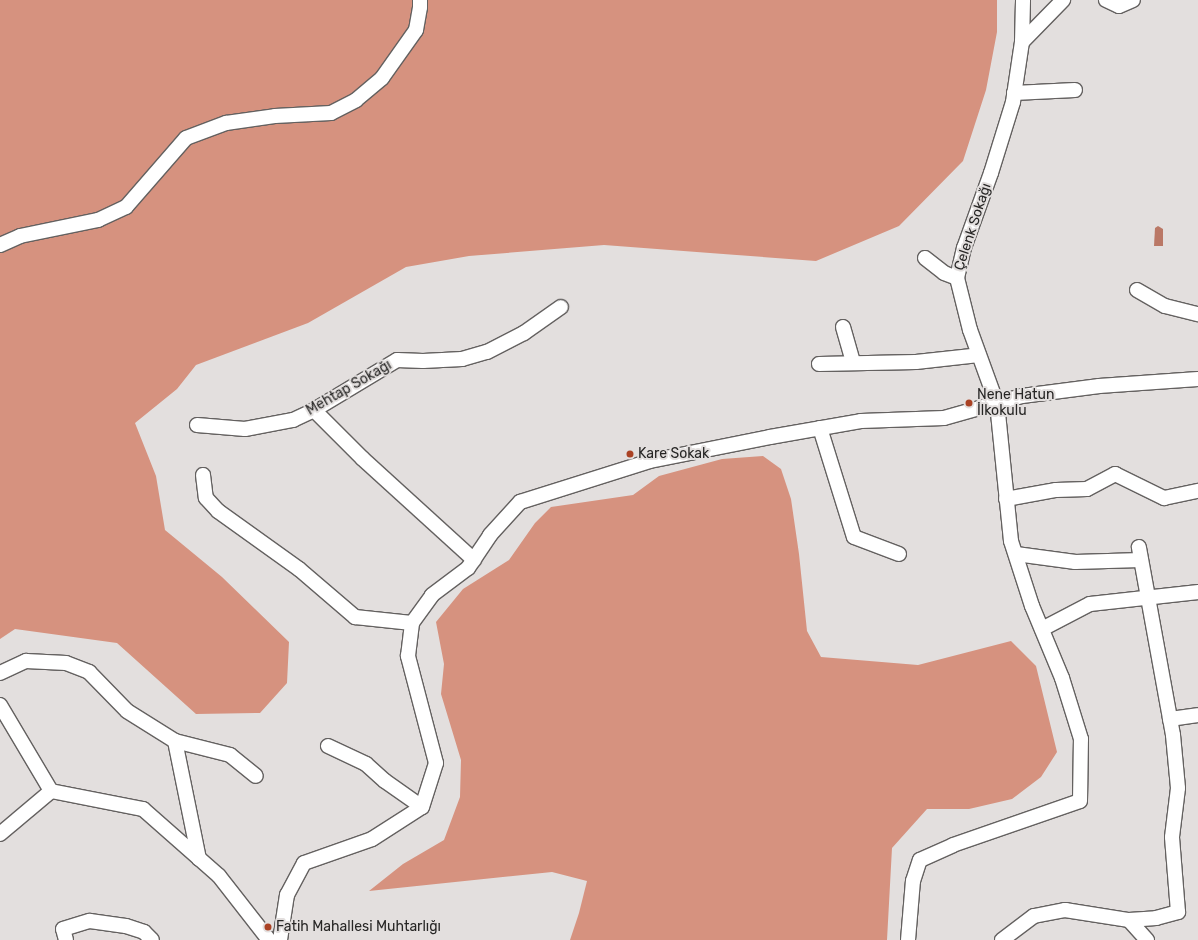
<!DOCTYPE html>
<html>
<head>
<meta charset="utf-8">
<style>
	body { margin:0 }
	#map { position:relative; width:1198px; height:940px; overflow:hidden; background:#e3dfde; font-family:Rubik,sans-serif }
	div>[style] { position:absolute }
	.forest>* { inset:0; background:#d6927f }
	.water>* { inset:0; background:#ba7866 }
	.roads { filter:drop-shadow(1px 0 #646160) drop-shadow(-1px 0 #646160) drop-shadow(0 1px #646160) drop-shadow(0 -1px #646160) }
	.minor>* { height:14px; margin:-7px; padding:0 7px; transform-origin:7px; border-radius:7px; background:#fff }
	.dots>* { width:11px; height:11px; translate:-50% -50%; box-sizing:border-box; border:2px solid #e3dfde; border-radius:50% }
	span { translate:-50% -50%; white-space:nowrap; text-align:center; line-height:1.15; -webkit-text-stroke:4px #e3dfde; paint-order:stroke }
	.street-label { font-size:14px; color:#272625 }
	.poi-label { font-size:14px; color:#272625 }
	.left { translate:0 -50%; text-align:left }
</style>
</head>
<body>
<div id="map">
	<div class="forest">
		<i style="clip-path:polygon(0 0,997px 0,997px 32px,986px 90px,963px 161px,899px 226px,816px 261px,604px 245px,469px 256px,406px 267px,308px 323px,196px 365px,177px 389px,135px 423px,156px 476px,165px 530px,222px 577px,289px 642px,287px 683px,260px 713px,196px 714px,117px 643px,15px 629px,0 639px)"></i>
		<i style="clip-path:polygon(763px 456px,781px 469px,791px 499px,799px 554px,807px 631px,821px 657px,918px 665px,1011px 641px,1036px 666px,1057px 752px,1041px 777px,1012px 799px,969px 809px,927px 809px,892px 848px,887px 940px,570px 940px,579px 913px,587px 881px,552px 872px,369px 891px,403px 864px,444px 840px,460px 797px,461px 760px,441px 694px,444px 664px,436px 622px,463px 589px,509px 560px,535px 523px,551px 507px,633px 495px,659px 476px,722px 459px)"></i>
	</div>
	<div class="water">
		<i style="clip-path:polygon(1158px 226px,1163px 229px,1163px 246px,1154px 246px,1155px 228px)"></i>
	</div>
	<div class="roads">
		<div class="minor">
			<i style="left:1106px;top:0;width:14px;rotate:25deg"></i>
			<i style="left:1119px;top:6px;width:15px;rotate:-23deg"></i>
			<i style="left:1022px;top:42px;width:59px;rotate:-45.7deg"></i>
			<i style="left:1014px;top:93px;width:61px;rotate:-2.8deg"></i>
			<i style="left:0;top:245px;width:22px;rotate:-24deg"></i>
			<i style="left:20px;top:236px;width:80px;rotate:-11.6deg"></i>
			<i style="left:98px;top:220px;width:31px;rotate:-25deg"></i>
			<i style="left:126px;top:207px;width:91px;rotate:-49deg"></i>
			<i style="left:186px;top:138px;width:43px;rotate:-20.6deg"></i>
			<i style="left:226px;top:123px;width:49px;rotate:-8.1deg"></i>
			<i style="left:275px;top:116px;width:56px;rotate:-3.1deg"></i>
			<i style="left:331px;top:113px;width:28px;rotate:-27deg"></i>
			<i style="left:356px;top:100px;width:34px;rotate:-40deg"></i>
			<i style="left:382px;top:78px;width:59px;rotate:-54.7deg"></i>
			<i style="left:416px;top:30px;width:23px;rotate:-80deg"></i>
			<i style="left:420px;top:7px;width:7px;rotate:-90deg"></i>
			<i style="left:925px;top:258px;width:24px;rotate:38deg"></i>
			<i style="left:944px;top:273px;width:14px;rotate:21deg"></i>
			<i style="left:1137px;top:290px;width:32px;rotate:30deg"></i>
			<i style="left:1165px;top:306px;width:34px;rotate:14deg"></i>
			<i style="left:843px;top:327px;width:37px;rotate:74deg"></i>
			<i style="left:819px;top:364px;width:97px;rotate:-1.2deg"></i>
			<i style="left:916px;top:362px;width:63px;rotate:-6.3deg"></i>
			<i style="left:314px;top:410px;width:69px;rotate:45deg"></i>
			<i style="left:363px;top:459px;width:150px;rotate:42.3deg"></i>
			<i style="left:197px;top:425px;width:48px;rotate:4.8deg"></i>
			<i style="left:245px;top:429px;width:49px;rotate:-10.6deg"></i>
			<i style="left:293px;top:420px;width:23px;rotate:-25deg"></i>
			<i style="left:314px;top:410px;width:97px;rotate:-31.1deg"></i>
			<i style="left:397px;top:360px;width:26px;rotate:2deg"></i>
			<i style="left:423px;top:361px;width:39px;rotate:-3deg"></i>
			<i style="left:462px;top:359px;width:26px;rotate:-16deg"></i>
			<i style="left:487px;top:352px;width:42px;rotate:-27.2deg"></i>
			<i style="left:524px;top:333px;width:45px;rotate:-35.1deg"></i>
			<i style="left:820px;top:428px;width:114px;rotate:72.7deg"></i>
			<i style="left:854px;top:537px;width:48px;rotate:20.7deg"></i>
			<i style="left:203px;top:475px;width:23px;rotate:83deg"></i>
			<i style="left:206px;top:498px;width:18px;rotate:47deg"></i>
			<i style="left:218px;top:511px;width:100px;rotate:35.6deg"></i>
			<i style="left:299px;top:569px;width:74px;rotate:40.6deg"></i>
			<i style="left:355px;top:617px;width:57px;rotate:6deg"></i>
			<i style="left:1006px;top:499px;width:51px;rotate:-10.2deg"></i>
			<i style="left:1056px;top:490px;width:31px;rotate:-2deg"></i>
			<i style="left:1087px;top:489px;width:32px;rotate:-28deg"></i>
			<i style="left:1115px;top:474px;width:55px;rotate:26.1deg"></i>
			<i style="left:1164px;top:498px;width:35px;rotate:-12deg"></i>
			<i style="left:1016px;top:554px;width:60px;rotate:7.7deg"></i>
			<i style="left:1075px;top:562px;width:66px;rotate:-1.7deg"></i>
			<i style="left:1042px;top:629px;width:54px;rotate:-27.5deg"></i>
			<i style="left:1090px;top:604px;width:109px;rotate:-6.3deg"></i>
			<i style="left:0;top:673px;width:29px;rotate:-25deg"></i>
			<i style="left:26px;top:661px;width:40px;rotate:2.9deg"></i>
			<i style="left:66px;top:663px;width:25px;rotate:21deg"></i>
			<i style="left:89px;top:672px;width:54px;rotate:45.7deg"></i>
			<i style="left:127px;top:711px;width:57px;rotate:32deg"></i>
			<i style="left:175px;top:741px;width:57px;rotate:14.3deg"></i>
			<i style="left:230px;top:755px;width:33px;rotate:39deg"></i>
			<i style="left:0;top:705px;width:100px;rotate:59.3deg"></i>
			<i style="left:51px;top:791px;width:94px;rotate:11.1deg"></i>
			<i style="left:143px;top:809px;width:101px;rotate:41.4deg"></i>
			<i style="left:219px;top:876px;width:81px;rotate:52deg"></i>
			<i style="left:1170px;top:719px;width:28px;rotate:-8deg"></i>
			<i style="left:175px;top:741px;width:120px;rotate:78.5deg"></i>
			<i style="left:328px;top:746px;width:42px;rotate:25.3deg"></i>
			<i style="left:366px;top:764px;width:25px;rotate:42deg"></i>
			<i style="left:385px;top:781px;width:45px;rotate:35.1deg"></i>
			<i style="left:0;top:834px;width:67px;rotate:-40.1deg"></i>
			<i style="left:1129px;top:920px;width:27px;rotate:-4deg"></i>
			<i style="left:1156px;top:918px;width:23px;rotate:-15deg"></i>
			<i style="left:1178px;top:912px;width:75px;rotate:-94.6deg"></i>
			<i style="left:1172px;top:837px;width:49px;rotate:-83deg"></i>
			<i style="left:1178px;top:788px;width:53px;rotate:-95.4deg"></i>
			<i style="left:1173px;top:735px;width:191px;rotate:-100.3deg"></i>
			<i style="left:66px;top:940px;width:11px;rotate:-105deg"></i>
			<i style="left:63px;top:929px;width:28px;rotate:-17deg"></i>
			<i style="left:90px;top:921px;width:36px;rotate:8deg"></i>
			<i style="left:126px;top:926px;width:19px;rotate:18deg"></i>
			<i style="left:144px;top:932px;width:11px;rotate:45deg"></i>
			<i style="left:280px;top:940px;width:46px;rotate:-81.2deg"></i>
			<i style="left:287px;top:895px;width:36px;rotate:-62deg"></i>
			<i style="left:304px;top:863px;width:72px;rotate:-19.4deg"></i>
			<i style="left:372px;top:839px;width:59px;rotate:-32.6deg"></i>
			<i style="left:422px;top:807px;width:46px;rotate:-72.3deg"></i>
			<i style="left:436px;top:763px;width:111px;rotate:-104.7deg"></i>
			<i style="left:408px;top:656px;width:33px;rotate:-83deg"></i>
			<i style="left:412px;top:623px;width:34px;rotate:-54deg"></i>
			<i style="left:432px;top:595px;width:45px;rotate:-36.9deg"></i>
			<i style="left:468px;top:568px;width:40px;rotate:-56deg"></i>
			<i style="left:490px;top:535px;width:45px;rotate:-47.7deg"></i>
			<i style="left:520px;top:502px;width:136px;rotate:-17.5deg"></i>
			<i style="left:650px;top:461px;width:122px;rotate:-11.3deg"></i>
			<i style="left:770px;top:437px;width:92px;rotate:-10deg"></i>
			<i style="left:861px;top:421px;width:83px;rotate:-2.1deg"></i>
			<i style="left:944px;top:418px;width:81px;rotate:-15.8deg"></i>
			<i style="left:1022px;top:396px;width:78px;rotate:-7.4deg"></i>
			<i style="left:1099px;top:386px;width:99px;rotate:-4deg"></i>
			<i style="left:908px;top:940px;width:59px;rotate:-85.2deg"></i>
			<i style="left:913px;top:881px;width:22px;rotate:-72deg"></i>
			<i style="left:920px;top:860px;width:36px;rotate:-24deg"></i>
			<i style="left:953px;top:845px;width:134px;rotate:-19.1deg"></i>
			<i style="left:1080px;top:801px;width:62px;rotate:-89.1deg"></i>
			<i style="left:1081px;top:739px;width:64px;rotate:-107.3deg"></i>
			<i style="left:1062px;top:678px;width:78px;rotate:-112.6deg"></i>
			<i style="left:1032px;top:606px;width:68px;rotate:-107.9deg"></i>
			<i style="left:1011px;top:541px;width:138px;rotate:-95.8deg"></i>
			<i style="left:997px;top:404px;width:79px;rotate:-110deg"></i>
			<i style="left:970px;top:330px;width:54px;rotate:-104deg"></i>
			<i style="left:957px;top:278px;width:31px;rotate:-77deg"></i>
			<i style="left:964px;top:248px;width:80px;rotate:-70.2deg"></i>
			<i style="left:991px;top:173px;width:74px;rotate:-72.8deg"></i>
			<i style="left:1013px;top:102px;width:61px;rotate:-81.5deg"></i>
			<i style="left:1022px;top:42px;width:42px;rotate:-88.6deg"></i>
			<i style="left:1002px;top:940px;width:40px;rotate:-37deg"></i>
			<i style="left:1034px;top:916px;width:32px;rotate:-11deg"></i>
			<i style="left:1065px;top:910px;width:65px;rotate:8.9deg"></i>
			<i style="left:1129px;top:920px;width:27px;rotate:48deg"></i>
		</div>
	</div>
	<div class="dots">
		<i style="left:969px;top:403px;background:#aa4224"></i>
		<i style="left:630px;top:454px;background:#aa4224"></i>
		<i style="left:268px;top:927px;background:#aa4224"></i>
	</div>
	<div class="street-label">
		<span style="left:973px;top:227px;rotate:-72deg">Çelenk Sokağı</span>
		<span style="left:349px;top:388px;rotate:-30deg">Mehtap Sokağı</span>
	</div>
	<div class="poi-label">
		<span class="left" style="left:977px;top:403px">Nene Hatun<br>İlkokulu</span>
		<span class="left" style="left:638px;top:454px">Kare Sokak</span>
		<span class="left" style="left:276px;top:927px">Fatih Mahallesi Muhtarlığı</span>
	</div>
</div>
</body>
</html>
